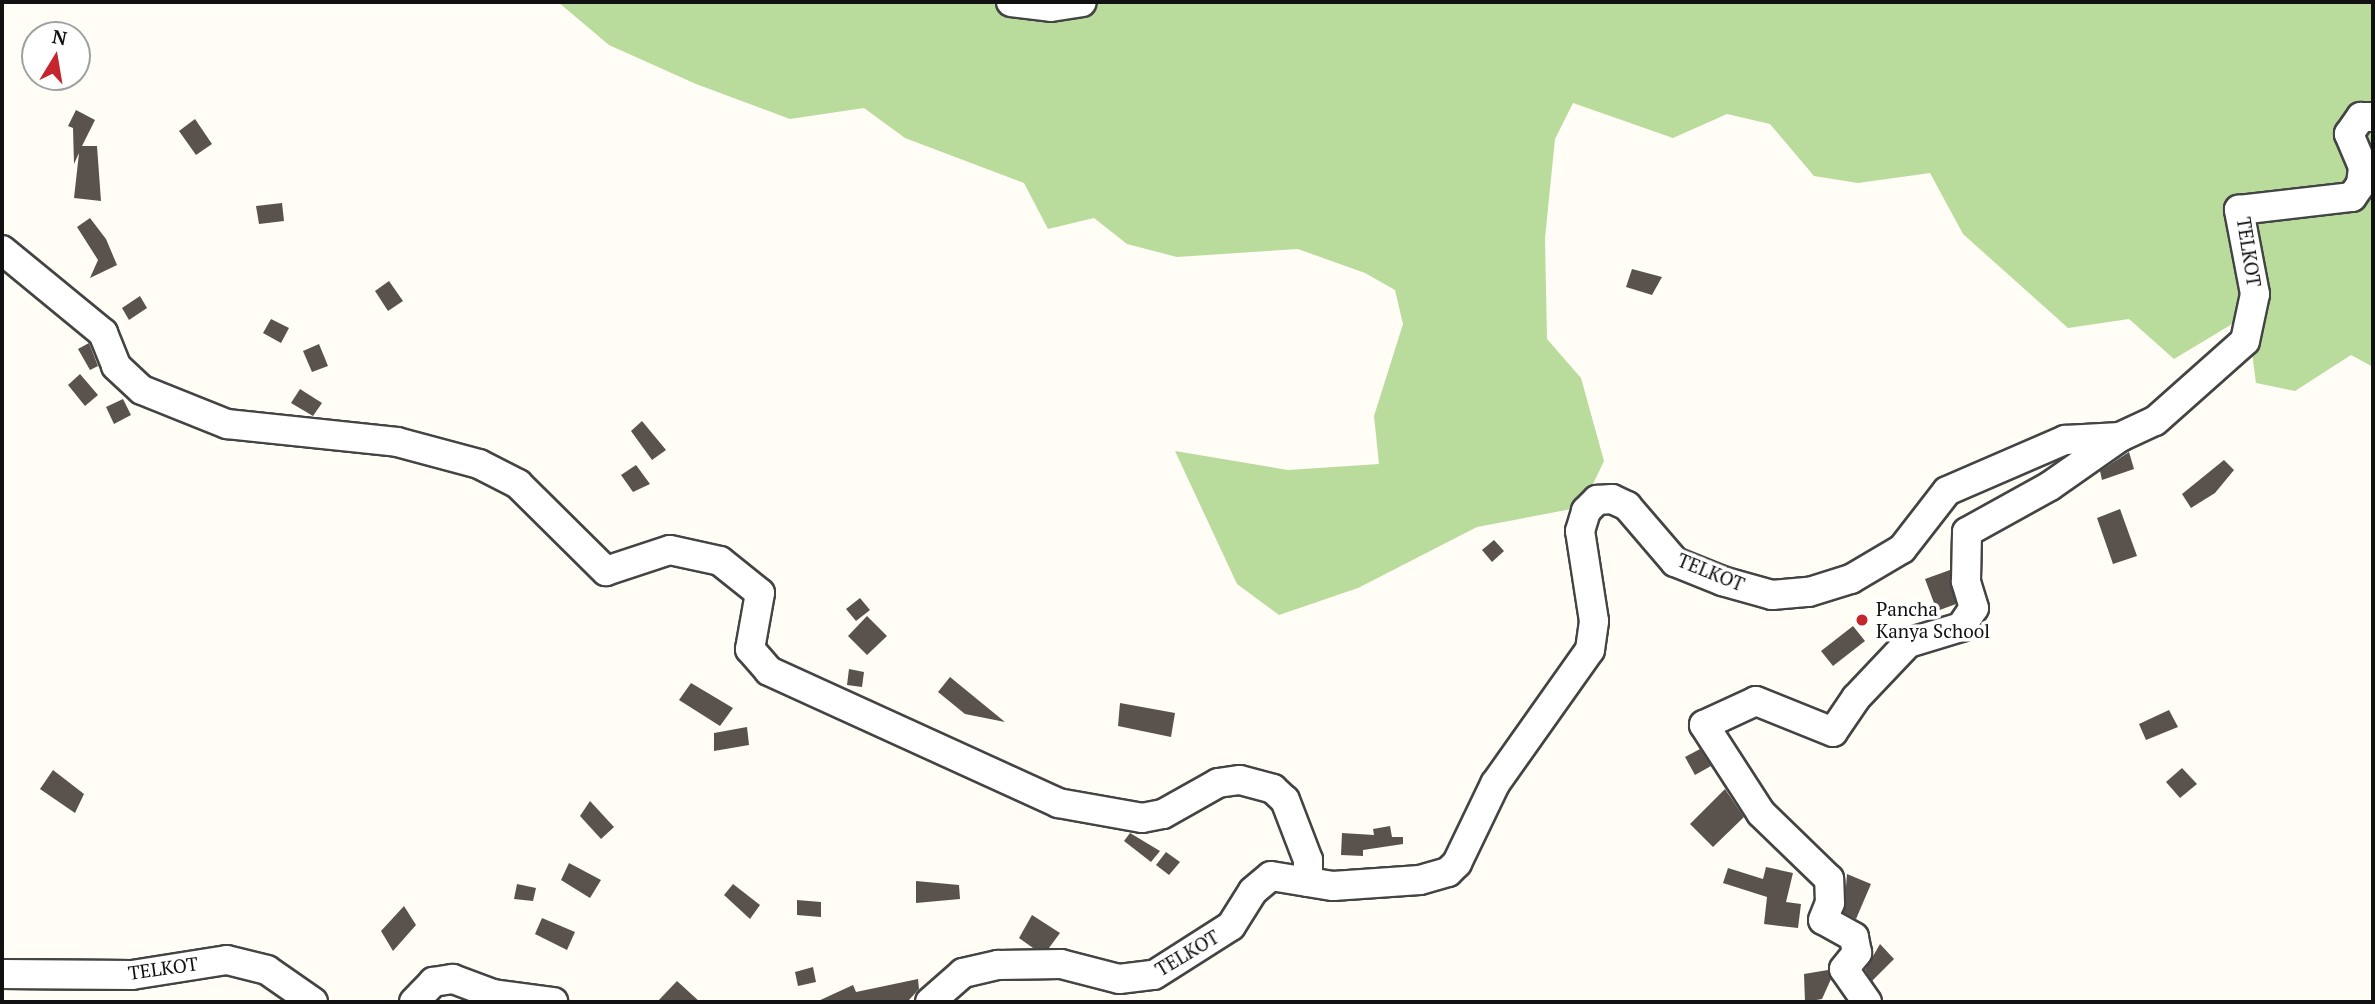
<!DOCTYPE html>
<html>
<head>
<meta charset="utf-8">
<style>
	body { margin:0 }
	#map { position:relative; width:2375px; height:1004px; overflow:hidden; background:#fffdf5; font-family:"PT Serif",serif }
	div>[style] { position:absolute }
	.forest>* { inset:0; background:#b9dc9c }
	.building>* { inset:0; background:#5a524d }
	.roads { filter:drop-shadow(2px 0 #444) drop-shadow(-2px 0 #444) drop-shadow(0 2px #444) drop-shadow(0 -2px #444) }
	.minor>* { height:28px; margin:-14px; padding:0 14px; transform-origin:14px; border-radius:14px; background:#fff }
	.dots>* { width:19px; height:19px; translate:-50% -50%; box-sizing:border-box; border:4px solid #fff; border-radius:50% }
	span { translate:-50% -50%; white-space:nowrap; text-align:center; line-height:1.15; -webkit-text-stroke:7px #fff; paint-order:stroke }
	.street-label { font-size:19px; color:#111 }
	.poi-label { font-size:19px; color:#111 }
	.left { translate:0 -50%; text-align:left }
	.frame { position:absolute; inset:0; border:4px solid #111; pointer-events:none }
	.north { position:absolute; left:21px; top:21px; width:70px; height:70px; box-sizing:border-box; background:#fff; border:2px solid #a0a0a0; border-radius:50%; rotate:11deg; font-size:19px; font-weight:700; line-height:28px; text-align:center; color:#111 }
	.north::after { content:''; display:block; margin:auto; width:24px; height:32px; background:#c4262e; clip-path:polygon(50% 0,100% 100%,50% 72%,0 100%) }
</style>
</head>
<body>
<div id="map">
	<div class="forest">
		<i style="clip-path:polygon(558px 2px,2373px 2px,2373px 367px,2351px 355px,2295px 391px,2256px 383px,2247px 315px,2174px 359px,2129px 319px,2068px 328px,1963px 234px,1930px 173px,1858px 183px,1814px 176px,1770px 124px,1727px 114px,1673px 138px,1573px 103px,1555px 139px,1545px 238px,1547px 339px,1581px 378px,1604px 461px,1582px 507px,1477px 527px,1358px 588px,1279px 615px,1237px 584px,1175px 451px,1288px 470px,1379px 464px,1374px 416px,1403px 324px,1395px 290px,1365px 273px,1298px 249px,1177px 257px,1127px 244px,1094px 218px,1048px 229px,1024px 183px,905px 138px,864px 108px,790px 119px,696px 84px,609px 45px)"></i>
	</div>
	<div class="building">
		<i style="clip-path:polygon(76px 110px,95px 120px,82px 146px,97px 146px,101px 201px,74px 198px,79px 153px,74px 164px,73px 128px,68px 126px)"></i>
		<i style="clip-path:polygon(195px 119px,212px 144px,196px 155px,179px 131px)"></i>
		<i style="clip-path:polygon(282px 203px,284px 221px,259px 224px,256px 206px)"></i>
		<i style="clip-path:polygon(90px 218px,106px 239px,117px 265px,90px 278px,98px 260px,77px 227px)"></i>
		<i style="clip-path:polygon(1632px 269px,1662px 277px,1652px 295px,1626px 287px)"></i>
		<i style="clip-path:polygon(389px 281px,403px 301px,388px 311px,375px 291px)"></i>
		<i style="clip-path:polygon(140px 296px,147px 308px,129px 320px,122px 308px)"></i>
		<i style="clip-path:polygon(271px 319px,289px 328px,281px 343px,263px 333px)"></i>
		<i style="clip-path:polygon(89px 343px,98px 366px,90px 370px,78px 349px)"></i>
		<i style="clip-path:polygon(319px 344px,328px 366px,312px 372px,303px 351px)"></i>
		<i style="clip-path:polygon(80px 374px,98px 395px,85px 406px,68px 385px)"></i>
		<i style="clip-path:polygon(300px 389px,322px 403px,313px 416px,291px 403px)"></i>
		<i style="clip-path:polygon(123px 399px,131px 415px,114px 424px,106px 407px)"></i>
		<i style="clip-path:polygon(642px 421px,666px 450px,652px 460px,631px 431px)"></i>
		<i style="clip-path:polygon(2129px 452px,2134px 469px,2102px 480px,2100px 471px)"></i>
		<i style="clip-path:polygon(2224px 460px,2234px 470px,2215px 493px,2191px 508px,2182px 494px)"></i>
		<i style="clip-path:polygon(636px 465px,650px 484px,633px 492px,621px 475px)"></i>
		<i style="clip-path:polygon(2120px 509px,2137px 556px,2113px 564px,2097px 518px)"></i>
		<i style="clip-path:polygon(1494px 540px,1504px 551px,1492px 562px,1482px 550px)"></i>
		<i style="clip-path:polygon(1950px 570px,1956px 604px,1937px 611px,1925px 579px)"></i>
		<i style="clip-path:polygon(860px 598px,870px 610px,856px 621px,846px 609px)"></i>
		<i style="clip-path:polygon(867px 616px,887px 636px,867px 655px,848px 636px)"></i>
		<i style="clip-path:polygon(1853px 626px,1865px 641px,1833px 666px,1821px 651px)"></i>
		<i style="clip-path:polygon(849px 669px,864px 672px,862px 687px,847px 685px)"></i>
		<i style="clip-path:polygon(950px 677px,1005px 722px,965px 714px,938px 692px)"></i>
		<i style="clip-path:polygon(691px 683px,733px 708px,720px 726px,679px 700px)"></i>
		<i style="clip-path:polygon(1120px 703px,1175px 713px,1171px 737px,1118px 726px)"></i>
		<i style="clip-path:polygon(2169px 710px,2178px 727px,2146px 740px,2139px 724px)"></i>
		<i style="clip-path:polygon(747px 727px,749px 745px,714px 751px,714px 733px)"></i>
		<i style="clip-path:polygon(1700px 749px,1711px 766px,1695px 775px,1685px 757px)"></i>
		<i style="clip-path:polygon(2182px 768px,2197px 784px,2180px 798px,2166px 782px)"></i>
		<i style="clip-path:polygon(53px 770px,84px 794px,75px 813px,40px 789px)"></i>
		<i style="clip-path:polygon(1725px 789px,1744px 817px,1713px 847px,1690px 824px)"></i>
		<i style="clip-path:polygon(590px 801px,614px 827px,601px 839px,580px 816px)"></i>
		<i style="clip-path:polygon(1390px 826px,1392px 837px,1403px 837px,1403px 844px,1363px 850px,1363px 856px,1341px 855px,1342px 833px,1374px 835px,1373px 829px)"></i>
		<i style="clip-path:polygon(1130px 833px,1160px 851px,1151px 862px,1124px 841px)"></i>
		<i style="clip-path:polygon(1166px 852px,1180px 862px,1169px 875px,1156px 865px)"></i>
		<i style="clip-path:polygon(569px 863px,601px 880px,590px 898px,561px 880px)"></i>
		<i style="clip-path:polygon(1766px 867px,1793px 873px,1786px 902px,1801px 904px,1798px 928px,1764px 924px,1767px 897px,1723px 883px,1728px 868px,1763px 879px)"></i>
		<i style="clip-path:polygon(1847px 874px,1871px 884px,1856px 919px,1844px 913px)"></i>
		<i style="clip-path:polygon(916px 881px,959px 885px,960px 899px,916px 903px)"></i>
		<i style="clip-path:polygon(517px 884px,536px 888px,533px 901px,514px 899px)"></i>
		<i style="clip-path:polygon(733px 884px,760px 905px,750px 919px,724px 895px)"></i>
		<i style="clip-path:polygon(797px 900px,821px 902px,821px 917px,797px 915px)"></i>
		<i style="clip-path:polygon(404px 906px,416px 925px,393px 951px,381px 931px)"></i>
		<i style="clip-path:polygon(1032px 915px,1060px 933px,1049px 948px,1033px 948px,1019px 938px)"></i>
		<i style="clip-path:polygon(542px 918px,575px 932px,567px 950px,535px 934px)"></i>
		<i style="clip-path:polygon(1880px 944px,1894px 959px,1872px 981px,1865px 970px)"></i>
		<i style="clip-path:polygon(813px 967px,816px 982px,798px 986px,795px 972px)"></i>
		<i style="clip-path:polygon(1828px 970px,1831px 979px,1822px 999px,1805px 1002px,1804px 974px)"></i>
		<i style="clip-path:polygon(918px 979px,919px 989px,909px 1000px,816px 1002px,853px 985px,856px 992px)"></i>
		<i style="clip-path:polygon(677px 981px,700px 1002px,657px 1002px)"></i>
	</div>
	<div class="roads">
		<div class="minor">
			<i style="left:1011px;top:2px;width:40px;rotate:7.1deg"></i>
			<i style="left:1051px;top:7px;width:31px;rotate:-9deg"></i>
			<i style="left:2px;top:250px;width:131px;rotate:39.4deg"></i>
			<i style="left:103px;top:333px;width:35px;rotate:68deg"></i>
			<i style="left:116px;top:366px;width:35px;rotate:43deg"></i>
			<i style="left:142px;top:390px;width:92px;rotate:21.8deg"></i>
			<i style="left:227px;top:424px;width:171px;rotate:6deg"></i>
			<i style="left:397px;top:442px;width:85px;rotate:15deg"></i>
			<i style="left:479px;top:464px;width:44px;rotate:27.1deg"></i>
			<i style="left:518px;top:484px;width:124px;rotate:44.7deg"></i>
			<i style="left:606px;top:571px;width:67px;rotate:-18.2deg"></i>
			<i style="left:670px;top:550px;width:51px;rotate:12.4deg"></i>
			<i style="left:720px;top:561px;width:51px;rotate:38.7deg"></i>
			<i style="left:760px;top:593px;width:57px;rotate:100.1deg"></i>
			<i style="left:750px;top:649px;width:29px;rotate:49deg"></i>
			<i style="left:769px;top:671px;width:318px;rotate:24.5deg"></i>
			<i style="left:1058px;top:803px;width:85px;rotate:10.1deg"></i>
			<i style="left:1142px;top:818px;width:21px;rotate:-11deg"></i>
			<i style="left:1163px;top:814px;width:63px;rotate:-29.4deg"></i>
			<i style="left:1218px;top:783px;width:22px;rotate:-8deg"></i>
			<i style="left:1240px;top:780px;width:34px;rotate:15deg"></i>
			<i style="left:1273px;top:789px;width:16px;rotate:43deg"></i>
			<i style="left:1285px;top:800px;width:64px;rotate:69deg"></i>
			<i style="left:1308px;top:860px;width:22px;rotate:90deg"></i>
			<i style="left:2px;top:974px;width:130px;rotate:0.4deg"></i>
			<i style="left:132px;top:975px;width:96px;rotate:-9deg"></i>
			<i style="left:227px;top:960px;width:41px;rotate:14deg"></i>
			<i style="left:267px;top:970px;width:56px;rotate:34.8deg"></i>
			<i style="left:414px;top:1002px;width:28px;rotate:-46deg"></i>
			<i style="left:433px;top:982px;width:20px;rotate:-9deg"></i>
			<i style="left:453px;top:979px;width:43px;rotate:20.6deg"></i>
			<i style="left:493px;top:994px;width:61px;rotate:7.6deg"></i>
			<i style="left:930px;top:1002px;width:44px;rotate:-41.3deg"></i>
			<i style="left:963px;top:973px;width:36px;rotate:-13deg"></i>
			<i style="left:998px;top:965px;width:63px;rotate:-0.9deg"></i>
			<i style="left:1061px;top:964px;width:60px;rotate:14.5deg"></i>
			<i style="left:1119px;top:979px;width:35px;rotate:-7deg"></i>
			<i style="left:1154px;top:975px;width:91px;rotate:-32.5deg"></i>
			<i style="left:1231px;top:926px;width:41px;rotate:-57.8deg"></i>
			<i style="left:1253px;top:891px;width:23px;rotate:-40deg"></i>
			<i style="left:1271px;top:876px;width:63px;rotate:9.2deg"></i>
			<i style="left:1333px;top:886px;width:87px;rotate:-3.9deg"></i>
			<i style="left:1420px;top:880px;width:29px;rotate:-16deg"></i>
			<i style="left:1448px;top:872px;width:13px;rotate:-45deg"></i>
			<i style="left:1457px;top:863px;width:88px;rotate:-64.3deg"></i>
			<i style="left:1495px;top:784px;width:164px;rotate:-54.7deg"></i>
			<i style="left:1590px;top:650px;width:29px;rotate:-82deg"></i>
			<i style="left:1594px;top:621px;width:91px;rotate:-98.8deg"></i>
			<i style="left:1580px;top:531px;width:21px;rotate:-73deg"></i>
			<i style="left:1586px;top:511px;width:16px;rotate:-45deg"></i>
			<i style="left:1597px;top:500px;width:15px;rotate:-4deg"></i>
			<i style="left:1612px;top:499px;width:17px;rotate:25deg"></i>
			<i style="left:1627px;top:506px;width:74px;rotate:49.4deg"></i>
			<i style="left:1675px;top:562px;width:51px;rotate:22deg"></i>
			<i style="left:1722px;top:581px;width:52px;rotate:15.6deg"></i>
			<i style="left:1772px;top:595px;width:37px;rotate:-5deg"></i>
			<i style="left:1809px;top:592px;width:44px;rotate:-17.2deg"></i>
			<i style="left:1851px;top:579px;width:59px;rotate:-30.5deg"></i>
			<i style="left:1902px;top:549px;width:73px;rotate:-52.2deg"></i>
			<i style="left:1947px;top:491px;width:129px;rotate:-23.4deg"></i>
			<i style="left:2065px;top:440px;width:55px;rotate:-3.1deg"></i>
			<i style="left:2120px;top:437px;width:38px;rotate:-25deg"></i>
			<i style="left:2155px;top:421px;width:120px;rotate:-41.6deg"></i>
			<i style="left:2245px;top:341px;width:48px;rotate:-78deg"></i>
			<i style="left:2255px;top:294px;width:86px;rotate:-100.8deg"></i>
			<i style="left:2239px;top:210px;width:114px;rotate:-6.6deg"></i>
			<i style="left:2352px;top:197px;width:16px;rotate:-55deg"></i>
			<i style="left:2361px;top:184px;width:17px;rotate:-83deg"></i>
			<i style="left:2363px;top:167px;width:36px;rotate:-113deg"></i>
			<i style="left:2349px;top:134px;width:21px;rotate:-55deg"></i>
			<i style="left:2361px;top:117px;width:12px"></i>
			<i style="left:1867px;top:1002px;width:40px;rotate:-124.9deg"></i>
			<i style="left:1844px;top:969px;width:21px;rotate:-51deg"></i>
			<i style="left:1857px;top:953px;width:16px;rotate:-101deg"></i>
			<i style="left:1854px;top:937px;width:35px;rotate:-151deg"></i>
			<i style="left:1823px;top:920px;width:18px;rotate:-68deg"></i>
			<i style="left:1830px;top:903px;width:24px;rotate:-92deg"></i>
			<i style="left:1829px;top:879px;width:95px;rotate:-135.9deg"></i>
			<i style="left:1761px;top:813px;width:105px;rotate:-122.9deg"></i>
			<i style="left:1704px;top:725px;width:57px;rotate:-24.8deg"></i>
			<i style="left:1756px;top:701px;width:83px;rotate:21.9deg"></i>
			<i style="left:1833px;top:732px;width:41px;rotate:-55.9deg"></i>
			<i style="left:1856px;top:698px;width:76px;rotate:-46.6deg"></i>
			<i style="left:1908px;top:643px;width:55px;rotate:-16.8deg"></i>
			<i style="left:1961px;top:627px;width:23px;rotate:-56deg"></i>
			<i style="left:1974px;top:608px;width:28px;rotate:-107deg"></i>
			<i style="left:1966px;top:581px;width:49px;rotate:-88.8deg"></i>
			<i style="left:1967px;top:532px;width:95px;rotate:-29deg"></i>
			<i style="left:2050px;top:486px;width:85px;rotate:-35deg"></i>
		</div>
	</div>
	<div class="dots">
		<i style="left:1862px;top:620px;background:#c4262e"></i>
	</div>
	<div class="street-label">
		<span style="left:2249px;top:252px;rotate:81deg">TELKOT</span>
		<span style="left:1711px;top:572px;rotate:22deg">TELKOT</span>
		<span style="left:1187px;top:953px;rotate:-31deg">TELKOT</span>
		<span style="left:163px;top:968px;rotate:-8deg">TELKOT</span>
	</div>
	<div class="poi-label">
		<span class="left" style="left:1876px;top:620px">Pancha<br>Kanya School</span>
	</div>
	<div class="frame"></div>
	<div class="north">N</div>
</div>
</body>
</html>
